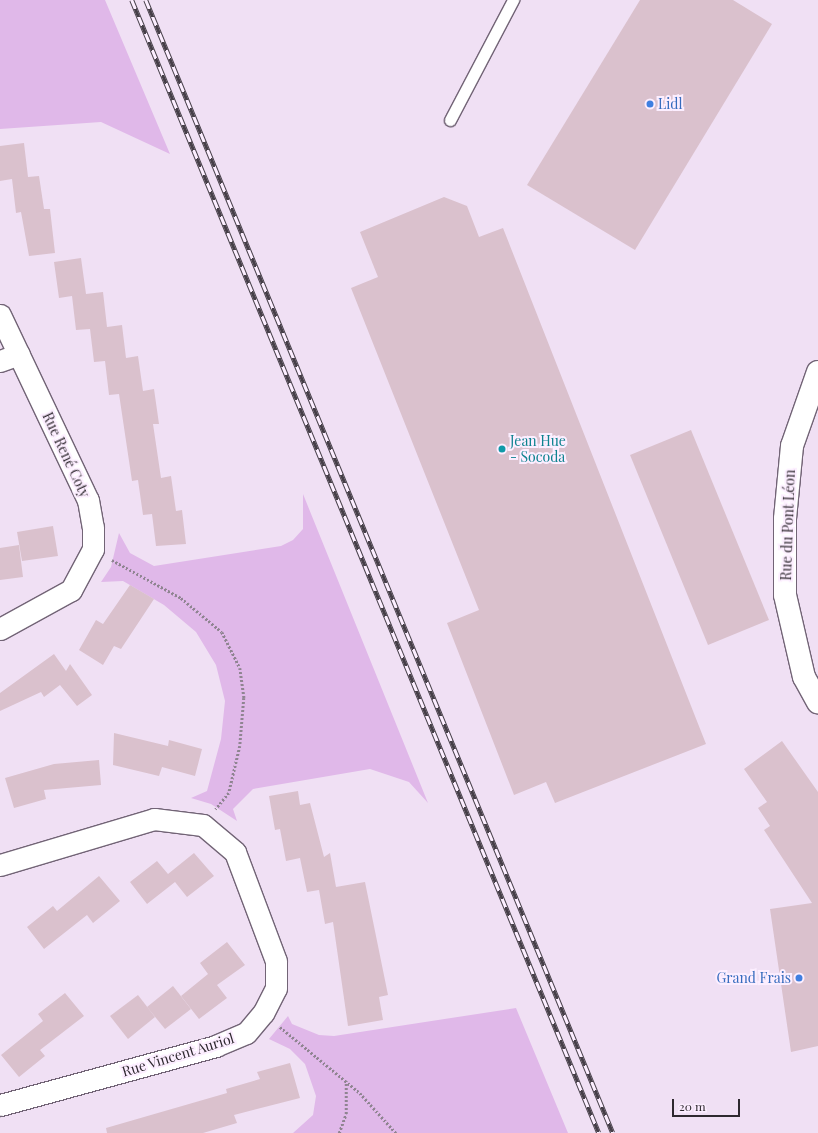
<!DOCTYPE html>
<html>
<head>
<meta charset="utf-8">
<style>
	body { margin:0 }
	#map { position:relative; width:818px; height:1133px; overflow:hidden; background:#f0e0f4; font-family:"Playfair Display",serif }
	div>[style] { position:absolute }
	.green>* { inset:0; background:#e0b8e9 }
	.building>* { inset:0; background:#dac1cd }
	.path>* { height:2.5px; margin-top:-1.25px; transform-origin:0; background:repeating-linear-gradient(90deg,#8f8491 0 2px,transparent 0 4px) }
	.roads { filter:drop-shadow(1px 0 #726476) drop-shadow(-1px 0 #726476) drop-shadow(0 1px #726476) drop-shadow(0 -1px #726476) }
	.lane>* { height:11px; margin:-5.5px; padding:0 5.5px; transform-origin:5.5px; border-radius:5.5px; background:#fff }
	.street>* { height:21px; margin:-10.5px; padding:0 10.5px; transform-origin:10.5px; border-radius:10.5px; background:#fff }
	.secondary>* { height:22px; margin:-11px; padding:0 11px; transform-origin:11px; border-radius:11px; background:#fff }
	.rail>* { height:4.5px; margin-top:-2.25px; transform-origin:0; background:repeating-linear-gradient(90deg,#fceeff 0 9px,#463f48 0 18px); box-sizing:border-box; border-block:1px solid #463f48 }
	.dots>* { width:11px; height:11px; translate:-50% -50%; box-sizing:border-box; border:2px solid #fceeff; border-radius:50% }
	span { translate:-50% -50%; white-space:nowrap; text-align:center; line-height:1.15; -webkit-text-stroke:4px #fceeff; paint-order:stroke }
	.shop-label { font-size:14px; color:#366cbe }
	.left { translate:0 -50%; text-align:left }
	.right { translate:-100% -50%; text-align:right }
	.culture-label { font-size:14px; color:#0d838f }
	.street-label { font-size:14px; color:#2e282f }
	.scale { position:absolute; left:672px; top:1099px; width:68px; height:18px; box-sizing:border-box; border:2px solid #2e282f; border-top:0; padding-left:5px; font-size:12px; line-height:14px; white-space:nowrap; color:#2e282f; -webkit-text-stroke:3px #fceeff; paint-order:stroke }
</style>
</head>
<body>
<div id="map">
	<div class="green">
		<i style="clip-path:polygon(0 0,105px 0,170px 154px,101px 122px,0 129px)"></i>
		<i style="clip-path:polygon(303px 494px,428px 803px,409px 782px,370px 769px,253px 789px,233px 809px,237px 821px,211px 804px,191px 798px,207px 791px,221px 739px,225px 701px,216px 665px,196px 632px,164px 605px,123px 581px,101px 582px,111px 567px,119px 533px,130px 553px,154px 566px,281px 546px,293px 540px,303px 529px)"></i>
		<i style="clip-path:polygon(516px 1008px,568px 1133px,293px 1133px,313px 1115px,316px 1096px,305px 1064px,290px 1049px,269px 1039px,288px 1016px,292px 1024px,319px 1035px,334px 1036px)"></i>
	</div>
	<div class="building">
		<i style="clip-path:polygon(640px 0,733px 0,772px 24px,635px 250px,527px 185px)"></i>
		<i style="clip-path:polygon(24px 143px,28px 177px,39px 176px,44px 209px,50px 209px,55px 253px,29px 256px,21px 212px,16px 213px,12px 179px,0 181px,0 146px)"></i>
		<i style="clip-path:polygon(444px 197px,467px 206px,479px 237px,503px 228px,706px 744px,555px 803px,546px 782px,514px 795px,447px 623px,479px 610px,351px 288px,378px 277px,360px 232px)"></i>
		<i style="clip-path:polygon(81px 258px,86px 294px,103px 292px,107px 327px,122px 325px,126px 358px,138px 356px,143px 391px,154px 389px,159px 424px,153px 424px,161px 478px,171px 476px,176px 511px,182px 510px,186px 544px,156px 546px,152px 514px,143px 515px,138px 480px,132px 481px,119px 394px,109px 395px,105px 361px,94px 362px,90px 329px,76px 330px,72px 296px,59px 298px,54px 262px)"></i>
		<i style="clip-path:polygon(691px 430px,769px 620px,708px 645px,630px 455px)"></i>
		<i style="clip-path:polygon(53px 526px,58px 556px,22px 561px,17px 532px)"></i>
		<i style="clip-path:polygon(19px 545px,23px 577px,0 580px,0 548px)"></i>
		<i style="clip-path:polygon(130px 585px,154px 599px,121px 649px,114px 646px,103px 665px,79px 650px,96px 620px,103px 624px)"></i>
		<i style="clip-path:polygon(54px 654px,66px 671px,70px 664px,92px 695px,77px 706px,60px 685px,44px 697px,41px 692px,0 711px,0 693px)"></i>
		<i style="clip-path:polygon(114px 733px,168px 746px,169px 740px,202px 749px,195px 776px,162px 767px,159px 776px,113px 765px)"></i>
		<i style="clip-path:polygon(782px 741px,818px 792px,818px 1046px,791px 1052px,770px 909px,812px 903px,764px 830px,770px 826px,758px 808px,767px 802px,744px 769px)"></i>
		<i style="clip-path:polygon(99px 760px,101px 785px,44px 790px,46px 799px,14px 808px,5px 778px,54px 764px)"></i>
		<i style="clip-path:polygon(298px 791px,300px 805px,310px 803px,324px 857px,330px 853px,336px 887px,330px 888px,365px 882px,388px 995px,379px 997px,383px 1020px,348px 1026px,333px 922px,325px 924px,319px 890px,307px 892px,300px 858px,286px 861px,280px 829px,275px 830px,269px 796px)"></i>
		<i style="clip-path:polygon(194px 853px,214px 876px,187px 897px,175px 882px,147px 904px,130px 882px,157px 861px,168px 874px)"></i>
		<i style="clip-path:polygon(99px 876px,120px 901px,93px 923px,87px 915px,44px 949px,27px 927px,53px 906px,57px 911px)"></i>
		<i style="clip-path:polygon(227px 942px,245px 965px,217px 985px,227px 998px,199px 1019px,181px 996px,208px 974px,200px 963px)"></i>
		<i style="clip-path:polygon(173px 986px,191px 1009px,165px 1029px,147px 1007px)"></i>
		<i style="clip-path:polygon(65px 993px,84px 1016px,40px 1050px,45px 1056px,19px 1077px,1px 1055px,43px 1021px,38px 1014px)"></i>
		<i style="clip-path:polygon(138px 995px,155px 1017px,128px 1039px,110px 1016px)"></i>
		<i style="clip-path:polygon(290px 1063px,300px 1098px,234px 1115px,237px 1123px,203px 1133px,107px 1133px,106px 1128px,227px 1093px,226px 1089px,260px 1079px,257px 1072px)"></i>
	</div>
	<div class="path">
		<i style="left:112px;top:560px;width:79px;rotate:28.8deg"></i>
		<i style="left:181px;top:598px;width:53px;rotate:39.7deg"></i>
		<i style="left:222px;top:632px;width:40px;rotate:63.4deg"></i>
		<i style="left:240px;top:668px;width:30px;rotate:82deg"></i>
		<i style="left:244px;top:698px;width:48px;rotate:94.8deg"></i>
		<i style="left:240px;top:746px;width:48px;rotate:103.2deg"></i>
		<i style="left:229px;top:793px;width:21px;rotate:129deg"></i>
		<i style="left:280px;top:1027px;width:104px;rotate:39.5deg"></i>
		<i style="left:360px;top:1093px;width:54px;rotate:48deg"></i>
		<i style="left:339px;top:1133px;width:20px;rotate:-70deg"></i>
		<i style="left:346px;top:1114px;width:33px;rotate:-90deg"></i>
	</div>
	<div class="roads">
		<div class="lane">
			<i style="left:450px;top:120px;width:136px;rotate:-62.3deg"></i>
		</div>
		<div class="street">
			<i style="left:0;top:315px;width:205px;rotate:64.6deg"></i>
			<i style="left:88px;top:500px;width:27px;rotate:80deg"></i>
			<i style="left:93px;top:527px;width:22px;rotate:90deg"></i>
			<i style="left:93px;top:549px;width:47px;rotate:118.2deg"></i>
			<i style="left:71px;top:590px;width:81px;rotate:151.2deg"></i>
			<i style="left:0;top:361px;width:20px;rotate:-20deg"></i>
			<i style="left:0;top:865px;width:161px;rotate:-16.6deg"></i>
			<i style="left:154px;top:819px;width:49px;rotate:7deg"></i>
			<i style="left:203px;top:825px;width:42px;rotate:40.2deg"></i>
			<i style="left:235px;top:852px;width:116px;rotate:69.4deg"></i>
			<i style="left:276px;top:961px;width:27px;rotate:90deg"></i>
			<i style="left:276px;top:988px;width:28px;rotate:117deg"></i>
			<i style="left:263px;top:1013px;width:26px;rotate:130deg"></i>
			<i style="left:246px;top:1033px;width:33px;rotate:157deg"></i>
			<i style="left:216px;top:1046px;width:224px;rotate:164.7deg"></i>
		</div>
		<div class="secondary">
			<i style="left:818px;top:372px;width:78px;rotate:109.4deg"></i>
			<i style="left:792px;top:446px;width:73px;rotate:95.5deg"></i>
			<i style="left:785px;top:519px;width:76px;rotate:90deg"></i>
			<i style="left:785px;top:595px;width:84px;rotate:77deg"></i>
			<i style="left:804px;top:677px;width:29px;rotate:61deg"></i>
		</div>
	</div>
	<div class="rail">
		<i style="left:132px;top:0;width:1225px;rotate:67.6deg"></i>
		<i style="left:146px;top:0;width:1225px;rotate:67.6deg"></i>
	</div>
	<div class="dots">
		<i style="left:650px;top:104px;background:#3f7fe0"></i>
		<i style="left:502px;top:449px;background:#0f9aa8"></i>
		<i style="left:799px;top:978px;background:#3f7fe0"></i>
	</div>
	<div class="shop-label">
		<span class="left" style="left:658px;top:104px">Lidl</span>
		<span class="right" style="left:791px;top:978px">Grand Frais</span>
	</div>
	<div class="culture-label">
		<span class="left" style="left:510px;top:449px">Jean Hue<br>- Socoda</span>
	</div>
	<div class="street-label">
		<span style="left:66px;top:455px;rotate:65deg">Rue René Coty</span>
		<span style="left:788px;top:525px;rotate:-88deg">Rue du Pont Léon</span>
		<span style="left:178px;top:1055px;rotate:-17deg">Rue Vincent Auriol</span>
	</div>
	<div class="scale">20 m</div>
</div>
</body>
</html>
